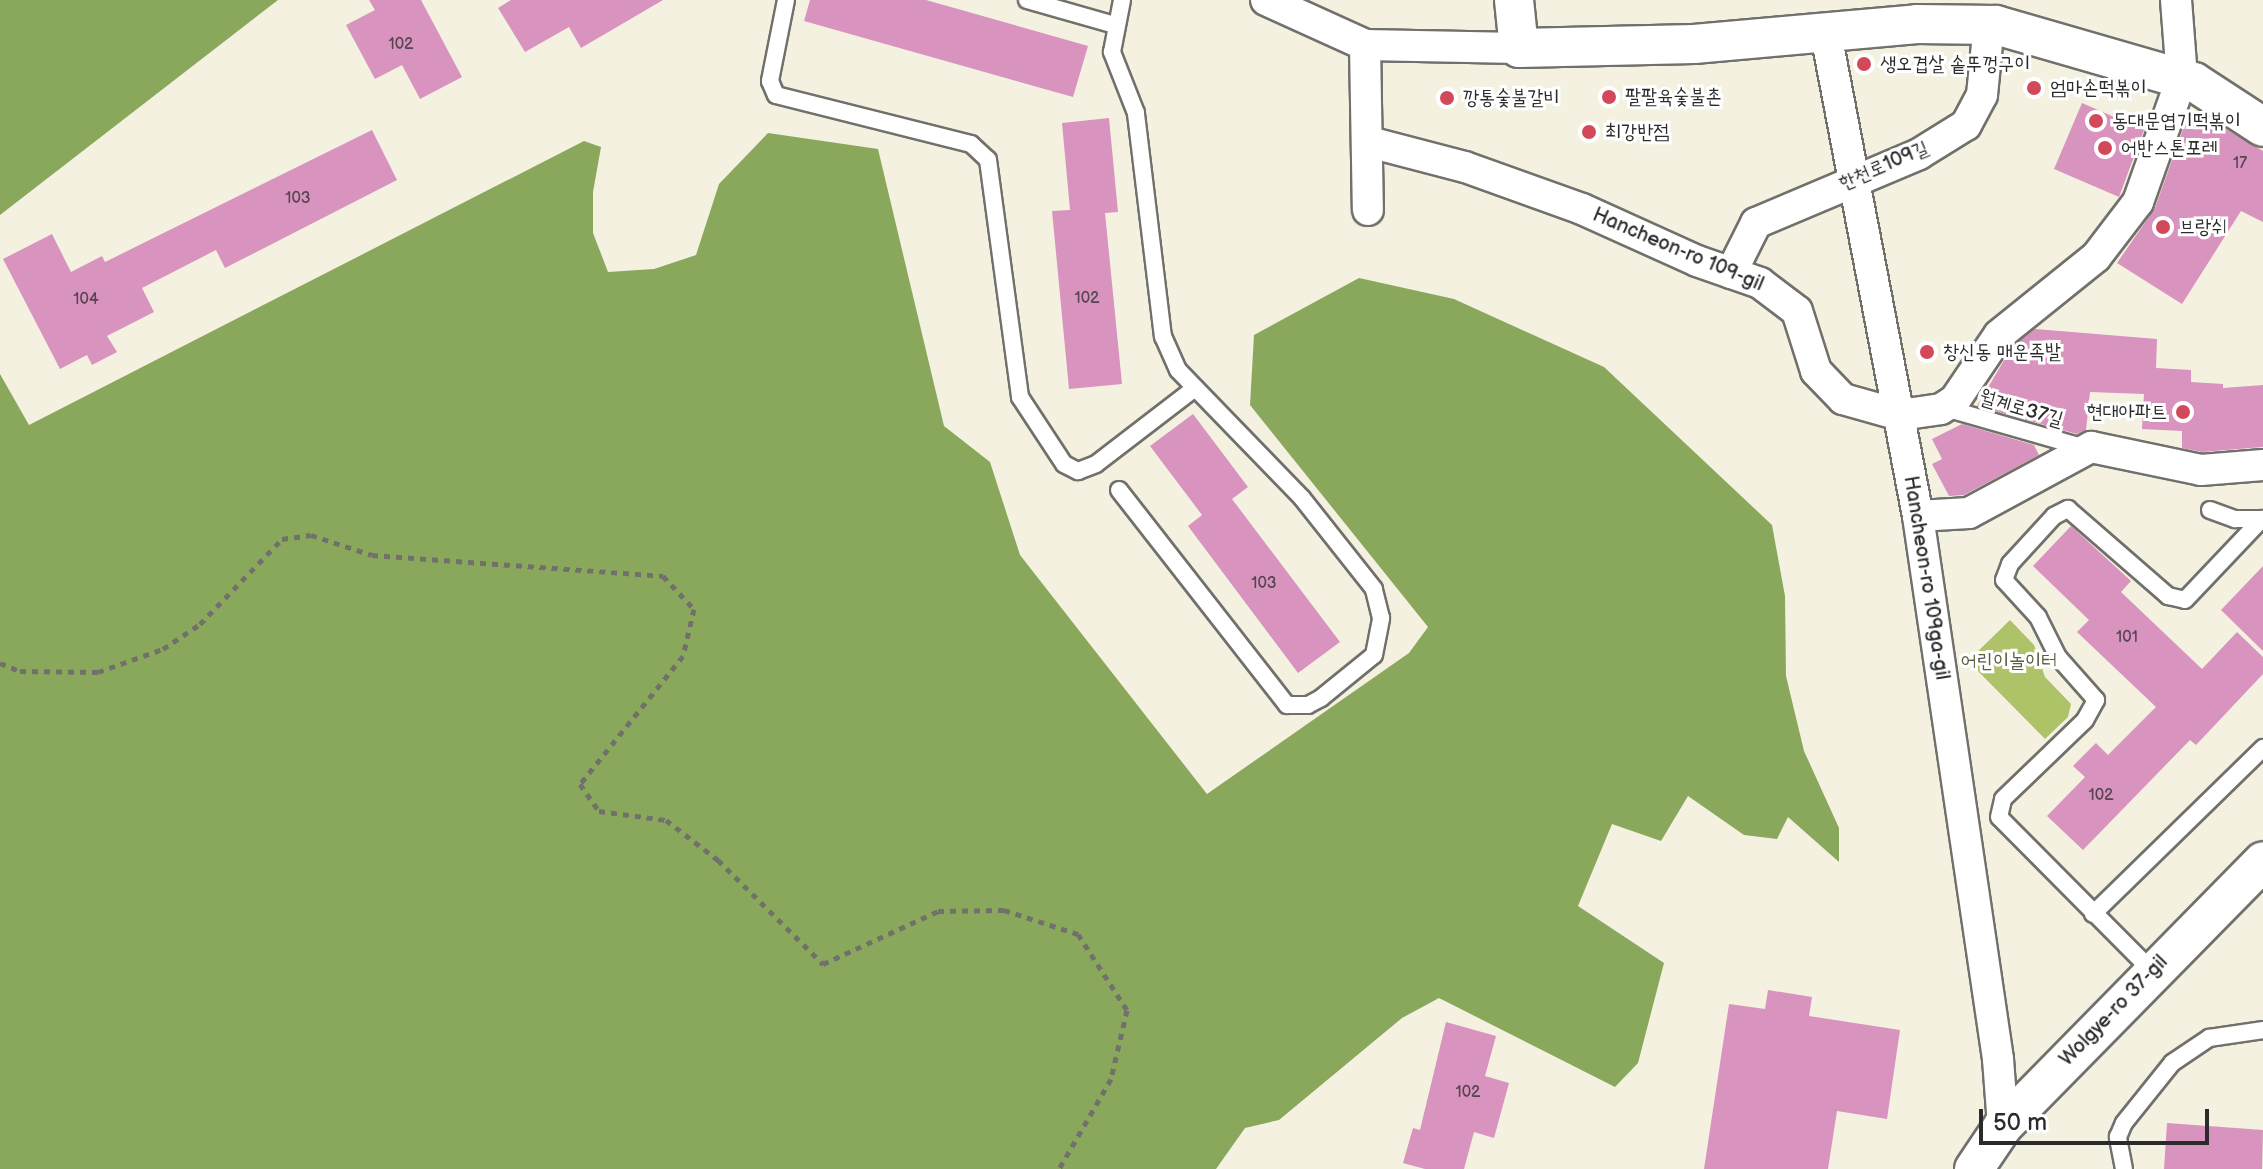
<!DOCTYPE html>
<html>
<head>
<meta charset="utf-8">
<style>
	body { margin:0 }
	#map { position:relative; width:2263px; height:1169px; overflow:hidden; background:#f4f1e1; font-family:"Balsamiq Sans","Poor Story",sans-serif }
	div>[style] { position:absolute }
	.green>* { inset:0; background:#aec267 }
	.forest>* { inset:0; background:#8aa85c }
	.building>* { inset:0; background:#d893bf }
	.path>* { height:5px; margin-top:-2.5px; transform-origin:0; background:repeating-linear-gradient(90deg,#71706b 0 6px,transparent 0 12px) }
	.roads { filter:drop-shadow(2px 0 #71706b) drop-shadow(-2px 0 #71706b) drop-shadow(0 2px #71706b) drop-shadow(0 -2px #71706b) }
	.service>* { height:16px; margin:-8px; padding:0 8px; transform-origin:8px; border-radius:8px; background:#fff }
	.minor>* { height:30px; margin:-15px; padding:0 15px; transform-origin:15px; border-radius:15px; background:#fff }
	.tertiary>* { height:38px; margin:-19px; padding:0 19px; transform-origin:19px; border-radius:19px; background:#fff }
	.dots>* { width:22px; height:22px; translate:-50% -50%; box-sizing:border-box; border:4px solid #fff; border-radius:50% }
	span { translate:-50% -50%; white-space:nowrap; text-align:center; line-height:1.15; -webkit-text-stroke:6px #fff; paint-order:stroke }
	.number-label { font-size:16px; color:#564550 }
	.number-label span { -webkit-text-stroke-width:0 }
	.poi-label { font-size:20px; color:#2b2b2b }
	.left { translate:0 -50%; text-align:left }
	.right { translate:-100% -50%; text-align:right }
	.street-label { font-size:20px; color:#2b2b2b }
	.park-label { font-size:20px; color:#596040 }
	.scale { position:absolute; left:1979px; top:1109px; width:230px; height:36px; box-sizing:border-box; border:4px solid #2b2b2b; border-top:0; padding-left:10px; font-size:24px; line-height:28px; white-space:nowrap; color:#2b2b2b; -webkit-text-stroke:6px #fff; paint-order:stroke }
</style>
</head>
<body>
<div id="map">
	<div class="green">
		<i style="clip-path:polygon(2010px 620px,2034px 645px,2045px 677px,2071px 704px,2068px 717px,2045px 739px,1968px 661px)"></i>
	</div>
	<div class="forest">
		<i style="clip-path:polygon(0 0,278px 0,0 215px)"></i>
		<i style="clip-path:polygon(768px 133px,878px 149px,944px 426px,990px 462px,1020px 555px,1207px 794px,1409px 653px,1428px 627px,1250px 405px,1254px 335px,1359px 278px,1454px 299px,1604px 367px,1772px 525px,1785px 596px,1786px 676px,1804px 751px,1839px 828px,1839px 862px,1788px 817px,1777px 839px,1744px 835px,1688px 796px,1661px 841px,1612px 824px,1578px 906px,1664px 963px,1638px 1063px,1615px 1087px,1439px 998px,1402px 1018px,1279px 1120px,1245px 1128px,1216px 1169px,0 1169px,0 374px,29px 425px,584px 141px,601px 147px,593px 192px,593px 233px,608px 272px,654px 269px,696px 255px,719px 184px)"></i>
	</div>
	<div class="building">
		<i style="clip-path:polygon(369px 0,421px 0,462px 77px,420px 99px,402px 65px,375px 79px,346px 25px,375px 10px)"></i>
		<i style="clip-path:polygon(511px 0,663px 0,581px 48px,569px 27px,525px 52px,498px 8px)"></i>
		<i style="clip-path:polygon(810px 0,926px 0,1088px 46px,1073px 97px,804px 21px)"></i>
		<i style="clip-path:polygon(2082px 103px,2144px 130px,2119px 197px,2054px 169px)"></i>
		<i style="clip-path:polygon(2188px 115px,2224px 128px,2263px 151px,2263px 222px,2241px 211px,2182px 304px,2117px 263px,2155px 208px)"></i>
		<i style="clip-path:polygon(1109px 118px,1118px 212px,1105px 213px,1122px 384px,1069px 389px,1052px 211px,1070px 210px,1062px 123px)"></i>
		<i style="clip-path:polygon(372px 130px,397px 180px,225px 268px,216px 250px,142px 288px,154px 312px,107px 336px,117px 352px,92px 365px,87px 355px,60px 369px,3px 259px,52px 234px,71px 272px,102px 256px,105px 262px)"></i>
		<i style="clip-path:polygon(2035px 329px,2157px 339px,2156px 368px,2191px 370px,2191px 382px,2223px 384px,2223px 388px,2263px 385px,2263px 447px,2202px 452px,2182px 448px,2182px 431px,2142px 429px,2144px 394px,2090px 392px,2086px 430px,2077px 434px,1977px 406px,2012px 347px)"></i>
		<i style="clip-path:polygon(1193px 414px,1248px 487px,1232px 499px,1340px 642px,1298px 673px,1188px 526px,1202px 515px,1150px 446px)"></i>
		<i style="clip-path:polygon(1962px 424px,2034px 445px,2039px 455px,1964px 495px,1949px 496px,1932px 464px,1942px 459px,1932px 439px)"></i>
		<i style="clip-path:polygon(2071px 526px,2131px 581px,2121px 592px,2202px 669px,2237px 632px,2263px 657px,2263px 674px,2196px 745px,2190px 740px,2083px 850px,2047px 816px,2085px 777px,2073px 766px,2096px 743px,2108px 755px,2156px 707px,2077px 632px,2089px 620px,2033px 566px)"></i>
		<i style="clip-path:polygon(2263px 566px,2263px 651px,2221px 610px)"></i>
		<i style="clip-path:polygon(1768px 990px,1812px 997px,1809px 1016px,1900px 1030px,1887px 1119px,1837px 1111px,1828px 1169px,1704px 1169px,1729px 1004px,1765px 1009px)"></i>
		<i style="clip-path:polygon(1446px 1022px,1496px 1036px,1485px 1076px,1509px 1083px,1494px 1138px,1474px 1132px,1464px 1169px,1425px 1169px,1403px 1163px,1413px 1128px,1420px 1130px)"></i>
		<i style="clip-path:polygon(2167px 1123px,2263px 1130px,2262px 1169px,2164px 1169px)"></i>
	</div>
	<div class="path">
		<i style="left:0;top:663px;width:22px;rotate:22deg"></i>
		<i style="left:20px;top:671px;width:78px;rotate:0.7deg"></i>
		<i style="left:98px;top:672px;width:69px;rotate:-19.5deg"></i>
		<i style="left:163px;top:649px;width:45px;rotate:-34deg"></i>
		<i style="left:200px;top:624px;width:118px;rotate:-46deg"></i>
		<i style="left:282px;top:539px;width:29px;rotate:-8deg"></i>
		<i style="left:311px;top:535px;width:64px;rotate:18.2deg"></i>
		<i style="left:372px;top:555px;width:292px;rotate:4.1deg"></i>
		<i style="left:663px;top:576px;width:45px;rotate:46.8deg"></i>
		<i style="left:694px;top:609px;width:48px;rotate:103.2deg"></i>
		<i style="left:683px;top:656px;width:164px;rotate:128.8deg"></i>
		<i style="left:580px;top:784px;width:33px;rotate:55deg"></i>
		<i style="left:599px;top:811px;width:68px;rotate:7.7deg"></i>
		<i style="left:666px;top:820px;width:66px;rotate:37.6deg"></i>
		<i style="left:718px;top:860px;width:148px;rotate:44.7deg"></i>
		<i style="left:823px;top:964px;width:127px;rotate:-24.7deg"></i>
		<i style="left:938px;top:911px;width:66px;rotate:-0.9deg"></i>
		<i style="left:1004px;top:910px;width:78px;rotate:18deg"></i>
		<i style="left:1078px;top:934px;width:90px;rotate:57.2deg"></i>
		<i style="left:1127px;top:1010px;width:71px;rotate:103.1deg"></i>
		<i style="left:1111px;top:1079px;width:104px;rotate:120deg"></i>
	</div>
	<div class="roads">
		<div class="service">
			<i style="left:786px;top:0;width:83px;rotate:101.2deg"></i>
			<i style="left:770px;top:81px;width:15px;rotate:67deg"></i>
			<i style="left:776px;top:95px;width:201px;rotate:14.1deg"></i>
			<i style="left:971px;top:144px;width:23px;rotate:43deg"></i>
			<i style="left:988px;top:160px;width:239px;rotate:82.3deg"></i>
			<i style="left:1020px;top:397px;width:80px;rotate:56.7deg"></i>
			<i style="left:1064px;top:464px;width:16px;rotate:27deg"></i>
			<i style="left:1078px;top:471px;width:19px;rotate:-21deg"></i>
			<i style="left:1096px;top:464px;width:125px;rotate:-37.5deg"></i>
			<i style="left:1027px;top:0;width:91px;rotate:15.9deg"></i>
			<i style="left:1945px;top:408px;width:146px;rotate:15.9deg"></i>
			<i style="left:1119px;top:490px;width:273px;rotate:52deg"></i>
			<i style="left:1287px;top:705px;width:21px"></i>
			<i style="left:1308px;top:705px;width:15px;rotate:-28deg"></i>
			<i style="left:1321px;top:698px;width:68px;rotate:-39.1deg"></i>
			<i style="left:1374px;top:655px;width:38px;rotate:-79deg"></i>
			<i style="left:1381px;top:618px;width:30px;rotate:-104deg"></i>
			<i style="left:1374px;top:589px;width:116px;rotate:-128.4deg"></i>
			<i style="left:1302px;top:498px;width:178px;rotate:-134.1deg"></i>
			<i style="left:1178px;top:370px;width:36px;rotate:-114deg"></i>
			<i style="left:1163px;top:337px;width:226px;rotate:-96.9deg"></i>
			<i style="left:1136px;top:113px;width:66px;rotate:-111.5deg"></i>
			<i style="left:1112px;top:52px;width:53px;rotate:-79.1deg"></i>
			<i style="left:2210px;top:510px;width:27px;rotate:20deg"></i>
			<i style="left:2235px;top:519px;width:28px"></i>
			<i style="left:2093px;top:914px;width:238px;rotate:-44.3deg"></i>
			<i style="left:2153px;top:972px;width:218px;rotate:-134.8deg"></i>
			<i style="left:1999px;top:817px;width:18px;rotate:-77deg"></i>
			<i style="left:2003px;top:799px;width:114px;rotate:-43.9deg"></i>
			<i style="left:2085px;top:720px;width:23px;rotate:-61deg"></i>
			<i style="left:2096px;top:700px;width:57px;rotate:-131.5deg"></i>
			<i style="left:2058px;top:657px;width:45px;rotate:-116.6deg"></i>
			<i style="left:2038px;top:617px;width:50px;rotate:-132.6deg"></i>
			<i style="left:2004px;top:580px;width:17px;rotate:-69deg"></i>
			<i style="left:2010px;top:564px;width:65px;rotate:-47.5deg"></i>
			<i style="left:2054px;top:516px;width:16px;rotate:-27deg"></i>
			<i style="left:2068px;top:509px;width:133px;rotate:41deg"></i>
			<i style="left:2168px;top:596px;width:17px;rotate:13deg"></i>
			<i style="left:2185px;top:600px;width:112px;rotate:-46.5deg"></i>
			<i style="left:2124px;top:1169px;width:33px;rotate:-101deg"></i>
			<i style="left:2118px;top:1137px;width:15px;rotate:-67deg"></i>
			<i style="left:2124px;top:1123px;width:77px;rotate:-51.3deg"></i>
			<i style="left:2172px;top:1063px;width:45px;rotate:-34deg"></i>
			<i style="left:2209px;top:1038px;width:55px;rotate:-8.4deg"></i>
		</div>
		<div class="minor">
			<i style="left:1266px;top:0;width:109px;rotate:24.4deg"></i>
			<i style="left:1365px;top:45px;width:154px;rotate:1.1deg"></i>
			<i style="left:1826px;top:34px;width:491px;rotate:79.2deg"></i>
			<i style="left:1918px;top:516px;width:549px;rotate:81.62deg"></i>
			<i style="left:1998px;top:1059px;width:67px;rotate:85.7deg"></i>
			<i style="left:1365px;top:45px;width:165px;rotate:89deg"></i>
			<i style="left:1369px;top:142px;width:99px;rotate:14.6deg"></i>
			<i style="left:1465px;top:167px;width:124px;rotate:19.7deg"></i>
			<i style="left:1582px;top:209px;width:126px;rotate:24.3deg"></i>
			<i style="left:1697px;top:261px;width:67px;rotate:19.2deg"></i>
			<i style="left:1760px;top:283px;width:46px;rotate:37.1deg"></i>
			<i style="left:1797px;top:311px;width:63px;rotate:72.4deg"></i>
			<i style="left:1816px;top:371px;width:39px;rotate:46deg"></i>
			<i style="left:1843px;top:399px;width:59px;rotate:15.7deg"></i>
			<i style="left:1900px;top:415px;width:41px;rotate:-8.3deg"></i>
			<i style="left:1941px;top:409px;width:17px;rotate:-33deg"></i>
			<i style="left:1955px;top:400px;width:78px;rotate:-55.9deg"></i>
			<i style="left:1999px;top:335px;width:124px;rotate:-38.8deg"></i>
			<i style="left:2096px;top:257px;width:69px;rotate:-52.6deg"></i>
			<i style="left:2138px;top:202px;width:132px;rotate:-70.5deg"></i>
			<i style="left:2182px;top:78px;width:78px;rotate:-94.4deg"></i>
			<i style="left:1731px;top:273px;width:56px;rotate:-63.4deg"></i>
			<i style="left:1756px;top:223px;width:177px;rotate:-22.9deg"></i>
			<i style="left:1919px;top:154px;width:55px;rotate:-31.7deg"></i>
			<i style="left:1966px;top:125px;width:34px;rotate:-62deg"></i>
			<i style="left:1982px;top:95px;width:71px;rotate:-84.4deg"></i>
			<i style="left:1918px;top:516px;width:51px;rotate:-3.4deg"></i>
			<i style="left:1969px;top:513px;width:139px;rotate:-28.4deg"></i>
			<i style="left:2091px;top:447px;width:112px;rotate:11.8deg"></i>
			<i style="left:2201px;top:470px;width:62px;rotate:-4.6deg"></i>
		</div>
		<div class="tertiary">
			<i style="left:1514px;top:0;width:48px;rotate:84.1deg"></i>
			<i style="left:1519px;top:48px;width:175px;rotate:-1.3deg"></i>
			<i style="left:1694px;top:44px;width:224px;rotate:-5.1deg"></i>
			<i style="left:1917px;top:24px;width:79px;rotate:0.7deg"></i>
			<i style="left:1996px;top:25px;width:206px;rotate:16.1deg"></i>
			<i style="left:2194px;top:82px;width:82px;rotate:33.1deg"></i>
			<i style="left:1974px;top:1169px;width:52px;rotate:-56deg"></i>
			<i style="left:2003px;top:1126px;width:371px;rotate:-45.5deg"></i>
		</div>
	</div>
	<div class="dots">
		<i style="left:1864px;top:64px;background:#d1495b"></i>
		<i style="left:2034px;top:88px;background:#d1495b"></i>
		<i style="left:1609px;top:97px;background:#d1495b"></i>
		<i style="left:1447px;top:98px;background:#d1495b"></i>
		<i style="left:2096px;top:121px;background:#d1495b"></i>
		<i style="left:1589px;top:132px;background:#d1495b"></i>
		<i style="left:2105px;top:148px;background:#d1495b"></i>
		<i style="left:2163px;top:227px;background:#d1495b"></i>
		<i style="left:1927px;top:352px;background:#d1495b"></i>
		<i style="left:2183px;top:412px;background:#d1495b"></i>
	</div>
	<div class="number-label">
		<span style="left:401px;top:45px">102</span>
		<span style="left:2240px;top:164px">17</span>
		<span style="left:298px;top:199px">103</span>
		<span style="left:1087px;top:299px">102</span>
		<span style="left:86px;top:300px">104</span>
		<span style="left:1264px;top:584px">103</span>
		<span style="left:2127px;top:638px">101</span>
		<span style="left:2101px;top:796px">102</span>
		<span style="left:1468px;top:1093px">102</span>
	</div>
	<div class="poi-label">
		<span class="left" style="left:1880px;top:64px">생오겹살 솥뚜껑구이</span>
		<span class="left" style="left:2050px;top:88px">엄마손떡볶이</span>
		<span class="left" style="left:1625px;top:97px">팔팔육숯불촌</span>
		<span class="left" style="left:1463px;top:98px">깡통숯불갈비</span>
		<span class="left" style="left:2112px;top:121px">동대문엽기떡볶이</span>
		<span class="left" style="left:1605px;top:132px">최강반점</span>
		<span class="left" style="left:2121px;top:148px">어반스톤포레</span>
		<span class="left" style="left:2179px;top:227px">브랑쉬</span>
		<span class="left" style="left:1943px;top:352px">창신동 매운족발</span>
		<span class="right" style="left:2167px;top:412px">현대아파트</span>
	</div>
	<div class="street-label">
		<span style="left:1884px;top:166px;rotate:-23deg">한천로109길</span>
		<span style="left:1678px;top:250px;rotate:23deg">Hancheon-ro 109-gil</span>
		<span style="left:2021px;top:409px;rotate:16deg">월계로37길</span>
		<span style="left:1926px;top:578px;rotate:81deg">Hancheon-ro 109ga-gil</span>
		<span style="left:2114px;top:1011px;rotate:-46deg">Wolgye-ro 37-gil</span>
	</div>
	<div class="park-label">
		<span style="left:2009px;top:661px">어린이놀이터</span>
	</div>
	<div class="scale">50 m</div>
</div>
</body>
</html>
